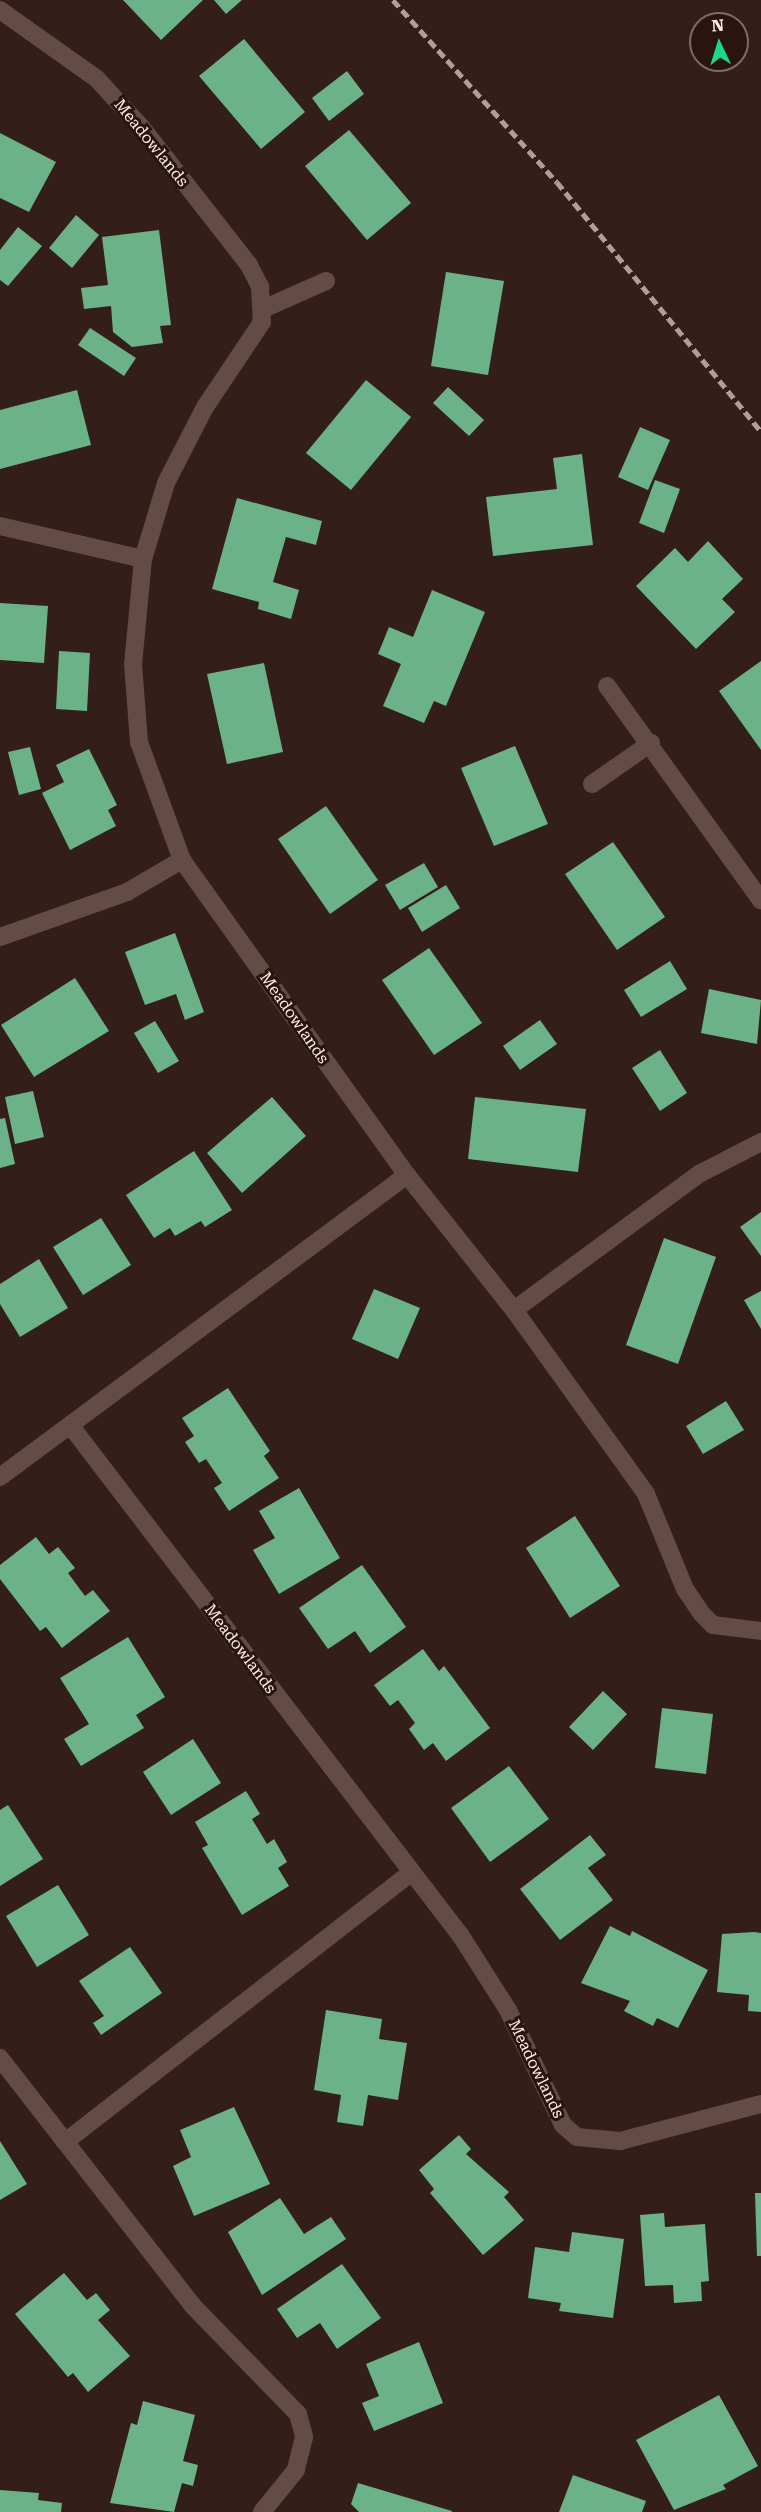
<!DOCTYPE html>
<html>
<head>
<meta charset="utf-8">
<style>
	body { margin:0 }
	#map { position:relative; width:761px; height:2512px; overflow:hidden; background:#341e19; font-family:"Roboto Serif",serif }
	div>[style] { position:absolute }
	.building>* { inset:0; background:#6bb289 }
	.street>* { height:18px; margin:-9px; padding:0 9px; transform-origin:9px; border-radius:9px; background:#644b45 }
	.rail>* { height:4.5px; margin-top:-2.25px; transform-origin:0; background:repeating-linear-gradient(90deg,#b09e9a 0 9px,transparent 0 13.5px) }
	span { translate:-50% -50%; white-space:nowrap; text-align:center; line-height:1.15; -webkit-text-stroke:6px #291410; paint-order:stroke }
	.street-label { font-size:16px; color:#fdeeea }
	.north { position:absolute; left:689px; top:12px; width:60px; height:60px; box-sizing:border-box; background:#291410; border:2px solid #7e6b67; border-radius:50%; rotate:356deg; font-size:16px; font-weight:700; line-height:24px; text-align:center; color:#fdeeea }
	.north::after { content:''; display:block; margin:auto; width:21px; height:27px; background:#19d989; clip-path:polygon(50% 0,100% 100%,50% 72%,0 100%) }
</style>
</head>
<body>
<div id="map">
	<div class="building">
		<i style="clip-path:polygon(123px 0,203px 0,161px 40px)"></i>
		<i style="clip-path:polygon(214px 0,242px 0,226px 14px)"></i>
		<i style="clip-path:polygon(244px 39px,305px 112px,261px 149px,199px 76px)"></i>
		<i style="clip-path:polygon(347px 71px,364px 94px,329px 121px,312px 98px)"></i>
		<i style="clip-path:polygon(349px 130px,411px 203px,367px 240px,305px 166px)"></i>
		<i style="clip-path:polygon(0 133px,56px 162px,29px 212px,0 198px)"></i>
		<i style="clip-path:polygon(76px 215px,99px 235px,72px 268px,49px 248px)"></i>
		<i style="clip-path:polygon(18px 227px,42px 246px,8px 286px,0 280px,0 250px)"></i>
		<i style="clip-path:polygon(159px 230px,171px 325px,160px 326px,163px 343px,132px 347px,113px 332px,111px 306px,84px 309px,81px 288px,108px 285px,102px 237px)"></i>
		<i style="clip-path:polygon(446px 272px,504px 281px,488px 375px,431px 366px)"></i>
		<i style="clip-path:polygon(90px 328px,136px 358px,124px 376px,78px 345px)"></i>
		<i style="clip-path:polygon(366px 380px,411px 417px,351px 490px,306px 453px)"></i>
		<i style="clip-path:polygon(448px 387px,484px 420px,469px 436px,433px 403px)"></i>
		<i style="clip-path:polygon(77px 390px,91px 445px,0 469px,0 410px)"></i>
		<i style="clip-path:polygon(640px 427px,670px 440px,648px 490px,618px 477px)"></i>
		<i style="clip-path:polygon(582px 454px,593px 545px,493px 556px,486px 497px,557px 489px,553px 458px)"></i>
		<i style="clip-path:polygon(655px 480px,680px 489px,664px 533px,639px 523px)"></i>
		<i style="clip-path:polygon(237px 498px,322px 521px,316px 545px,286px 537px,273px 582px,299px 590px,291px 619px,258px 609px,259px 602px,212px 589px)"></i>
		<i style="clip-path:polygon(708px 541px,743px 579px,722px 599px,735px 612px,696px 649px,636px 586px,675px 548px,688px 562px)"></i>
		<i style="clip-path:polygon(432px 590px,485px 612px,446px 706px,434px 701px,424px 723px,383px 706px,401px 664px,378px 654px,389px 627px,413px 637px)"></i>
		<i style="clip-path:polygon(0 603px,48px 606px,44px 663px,0 660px)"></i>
		<i style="clip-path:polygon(59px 651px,90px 653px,87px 711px,56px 709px)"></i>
		<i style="clip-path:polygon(761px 661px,761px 750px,719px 691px)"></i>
		<i style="clip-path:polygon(264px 663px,283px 752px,227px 764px,207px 674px)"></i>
		<i style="clip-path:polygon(515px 746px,548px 824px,494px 846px,461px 768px)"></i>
		<i style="clip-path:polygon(30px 747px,41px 789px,19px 795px,8px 752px)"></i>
		<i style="clip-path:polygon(89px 749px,117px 805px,108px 810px,116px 826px,70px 850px,42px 793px,64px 782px,56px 765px)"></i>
		<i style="clip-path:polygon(326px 806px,378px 880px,330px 914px,278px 839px)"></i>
		<i style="clip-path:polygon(613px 842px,665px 917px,617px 950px,565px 874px)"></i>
		<i style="clip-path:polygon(424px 863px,438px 887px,400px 910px,385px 885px)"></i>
		<i style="clip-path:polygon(446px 885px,460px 908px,422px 932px,408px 908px)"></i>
		<i style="clip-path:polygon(175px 933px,204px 1012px,185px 1020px,176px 994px,145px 1005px,125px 952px)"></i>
		<i style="clip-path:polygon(429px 948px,482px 1023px,434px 1055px,382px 980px)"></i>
		<i style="clip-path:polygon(670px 961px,687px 989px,641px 1017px,624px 990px)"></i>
		<i style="clip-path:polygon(75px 978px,109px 1031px,34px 1077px,1px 1025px)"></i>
		<i style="clip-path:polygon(709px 989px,761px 1000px,757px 1044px,701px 1033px)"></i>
		<i style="clip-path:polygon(540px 1020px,557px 1044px,520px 1070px,503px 1046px)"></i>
		<i style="clip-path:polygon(155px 1021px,179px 1061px,158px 1073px,134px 1033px)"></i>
		<i style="clip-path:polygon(660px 1050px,687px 1093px,660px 1111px,632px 1068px)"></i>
		<i style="clip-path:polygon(33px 1091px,44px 1137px,15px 1144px,5px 1097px)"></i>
		<i style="clip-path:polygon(272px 1097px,306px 1136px,242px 1193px,207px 1153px)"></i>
		<i style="clip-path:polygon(475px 1097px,586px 1109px,578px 1172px,468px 1159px)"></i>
		<i style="clip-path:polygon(5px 1118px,15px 1164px,0 1168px,0 1119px)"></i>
		<i style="clip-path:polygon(194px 1151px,232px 1210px,205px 1227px,201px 1221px,175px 1236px,170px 1228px,154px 1238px,126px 1195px)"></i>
		<i style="clip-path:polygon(761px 1212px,761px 1256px,740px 1227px)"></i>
		<i style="clip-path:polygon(101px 1218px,131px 1265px,83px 1295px,53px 1247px)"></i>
		<i style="clip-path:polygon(664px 1238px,716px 1257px,678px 1364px,626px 1345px)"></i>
		<i style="clip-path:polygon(39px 1259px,68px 1308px,20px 1337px,0 1304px,0 1284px)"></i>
		<i style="clip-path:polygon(374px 1289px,420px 1308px,398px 1359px,352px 1339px)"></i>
		<i style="clip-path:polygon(761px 1291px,761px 1329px,744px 1300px)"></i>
		<i style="clip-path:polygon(228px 1388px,270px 1451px,264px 1456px,279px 1478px,229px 1511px,214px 1488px,222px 1483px,206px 1459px,199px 1463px,185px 1442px,194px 1436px,182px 1418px)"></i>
		<i style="clip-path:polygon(726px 1401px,744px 1430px,703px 1454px,686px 1426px)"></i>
		<i style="clip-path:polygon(299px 1488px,340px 1558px,279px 1594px,253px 1550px,275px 1538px,259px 1511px)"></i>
		<i style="clip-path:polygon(575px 1516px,620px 1586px,570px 1618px,526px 1548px)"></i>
		<i style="clip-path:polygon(36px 1537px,49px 1554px,58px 1547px,75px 1568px,68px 1573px,85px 1596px,93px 1590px,110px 1611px,62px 1648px,46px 1627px,40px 1631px,0 1579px,0 1565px)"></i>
		<i style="clip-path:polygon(362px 1565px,406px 1627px,370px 1653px,355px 1631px,328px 1649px,299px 1608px)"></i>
		<i style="clip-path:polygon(128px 1637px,165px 1697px,136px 1715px,144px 1728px,81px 1766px,64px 1739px,89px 1724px,60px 1678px)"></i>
		<i style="clip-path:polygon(423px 1649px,439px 1671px,444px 1666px,490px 1728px,446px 1761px,433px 1743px,424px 1750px,409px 1729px,415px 1723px,398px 1700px,390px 1706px,374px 1685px)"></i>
		<i style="clip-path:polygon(603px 1691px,627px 1714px,593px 1750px,569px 1727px)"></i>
		<i style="clip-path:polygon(662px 1708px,713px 1714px,706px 1774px,655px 1768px)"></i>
		<i style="clip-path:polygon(193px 1739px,221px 1783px,171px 1815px,143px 1772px)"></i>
		<i style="clip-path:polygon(509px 1766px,549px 1819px,490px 1862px,451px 1808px)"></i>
		<i style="clip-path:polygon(246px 1791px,260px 1814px,252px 1819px,267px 1844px,274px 1839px,287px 1862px,278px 1868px,289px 1886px,242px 1915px,202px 1848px,208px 1845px,195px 1822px)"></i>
		<i style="clip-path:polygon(8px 1805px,43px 1859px,0 1886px,0 1810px)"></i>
		<i style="clip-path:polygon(590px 1835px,606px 1855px,588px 1868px,613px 1900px,560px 1940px,520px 1889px)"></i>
		<i style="clip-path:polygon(58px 1885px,89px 1935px,37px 1967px,6px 1916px)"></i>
		<i style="clip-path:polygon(610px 1926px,630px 1936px,632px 1931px,708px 1970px,678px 2028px,657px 2018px,653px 2026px,624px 2011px,630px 2001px,581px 1983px)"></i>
		<i style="clip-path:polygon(754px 1932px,761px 1933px,761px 2012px,748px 2011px,749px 1995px,717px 1992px,722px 1934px)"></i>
		<i style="clip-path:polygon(130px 1947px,162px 1993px,101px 2035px,93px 2023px,104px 2016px,79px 1981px)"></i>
		<i style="clip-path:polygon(326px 2010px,382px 2019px,379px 2039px,407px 2043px,398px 2100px,368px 2095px,363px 2126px,337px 2122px,341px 2095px,314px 2090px)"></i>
		<i style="clip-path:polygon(234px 2107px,270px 2184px,194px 2216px,173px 2166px,191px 2157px,180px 2130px)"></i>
		<i style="clip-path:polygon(459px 2135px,471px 2149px,466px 2154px,509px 2192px,504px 2197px,524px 2220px,483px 2255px,430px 2193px,434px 2189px,419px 2170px)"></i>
		<i style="clip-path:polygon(0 2141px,27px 2184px,0 2200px)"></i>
		<i style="clip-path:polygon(755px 2193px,761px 2193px,761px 2256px,757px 2256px)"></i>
		<i style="clip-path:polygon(280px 2198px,304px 2234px,331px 2217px,346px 2239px,262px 2295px,228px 2232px)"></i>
		<i style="clip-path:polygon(664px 2213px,665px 2227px,705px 2224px,709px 2281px,701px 2282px,702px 2301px,674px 2303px,673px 2285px,645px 2286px,640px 2215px)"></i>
		<i style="clip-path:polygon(572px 2232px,624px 2239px,613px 2318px,559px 2311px,561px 2303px,528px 2298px,535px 2247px,569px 2252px)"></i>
		<i style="clip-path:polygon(342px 2264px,381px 2318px,337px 2349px,320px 2323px,297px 2338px,277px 2309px)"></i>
		<i style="clip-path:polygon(64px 2273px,87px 2300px,96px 2293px,110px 2310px,98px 2320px,130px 2356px,88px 2392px,73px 2373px,68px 2377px,15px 2314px)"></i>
		<i style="clip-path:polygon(419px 2342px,443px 2403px,374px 2431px,362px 2403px,379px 2396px,366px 2364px)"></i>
		<i style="clip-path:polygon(719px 2395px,758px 2466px,723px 2485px,726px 2489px,674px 2510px,636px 2440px)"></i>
		<i style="clip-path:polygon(143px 2401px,195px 2415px,183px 2461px,198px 2465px,193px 2486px,182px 2483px,174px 2512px,110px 2503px,131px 2423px,137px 2425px)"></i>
		<i style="clip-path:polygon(573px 2475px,646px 2501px,642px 2512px,559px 2512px)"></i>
		<i style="clip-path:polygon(358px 2483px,452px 2511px,452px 2512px,359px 2512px,351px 2504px)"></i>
		<i style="clip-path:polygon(0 2490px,39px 2493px,38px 2500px,62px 2503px,61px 2512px,0 2512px)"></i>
	</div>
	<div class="street">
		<i style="left:0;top:10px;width:119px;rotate:35.4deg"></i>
		<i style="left:97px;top:79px;width:67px;rotate:47.4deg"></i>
		<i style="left:142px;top:128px;width:174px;rotate:52deg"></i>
		<i style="left:249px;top:265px;width:25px;rotate:63deg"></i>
		<i style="left:260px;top:287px;width:35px;rotate:87deg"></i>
		<i style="left:262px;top:322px;width:102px;rotate:123.8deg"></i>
		<i style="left:205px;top:407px;width:85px;rotate:117.2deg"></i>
		<i style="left:166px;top:483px;width:79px;rotate:106.8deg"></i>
		<i style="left:143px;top:559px;width:105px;rotate:95.4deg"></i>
		<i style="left:133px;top:664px;width:78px;rotate:85.6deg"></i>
		<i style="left:139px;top:742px;width:126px;rotate:70deg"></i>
		<i style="left:182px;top:860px;width:387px;rotate:54.5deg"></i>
		<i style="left:407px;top:1175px;width:507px;rotate:143.42deg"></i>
		<i style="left:263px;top:309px;width:69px;rotate:-24deg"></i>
		<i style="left:0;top:526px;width:147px;rotate:13deg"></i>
		<i style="left:607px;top:686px;width:264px;rotate:54.3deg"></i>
		<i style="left:592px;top:784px;width:72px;rotate:-34.8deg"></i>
		<i style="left:0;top:937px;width:135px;rotate:-19.5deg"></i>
		<i style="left:127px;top:892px;width:64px;rotate:-30.2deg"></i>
		<i style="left:407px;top:1175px;width:172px;rotate:51.6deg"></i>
		<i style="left:514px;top:1310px;width:230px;rotate:-36.3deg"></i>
		<i style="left:699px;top:1174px;width:70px;rotate:-27.3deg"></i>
		<i style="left:514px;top:1310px;width:226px;rotate:54.3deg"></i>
		<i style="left:646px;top:1494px;width:103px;rotate:67.7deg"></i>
		<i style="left:685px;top:1589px;width:29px;rotate:56deg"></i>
		<i style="left:701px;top:1613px;width:17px;rotate:45deg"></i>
		<i style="left:713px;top:1625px;width:48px;rotate:7.1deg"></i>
		<i style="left:70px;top:1425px;width:643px;rotate:52.58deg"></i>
		<i style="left:461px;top:1936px;width:88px;rotate:57.6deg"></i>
		<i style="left:508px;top:2010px;width:127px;rotate:64.4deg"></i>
		<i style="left:563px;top:2125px;width:18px;rotate:41deg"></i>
		<i style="left:577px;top:2137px;width:43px;rotate:5.3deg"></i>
		<i style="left:620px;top:2141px;width:146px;rotate:-14.7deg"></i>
		<i style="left:0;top:2058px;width:313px;rotate:52.1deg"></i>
		<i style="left:192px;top:2305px;width:152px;rotate:45.8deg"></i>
		<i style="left:298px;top:2414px;width:24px;rotate:75deg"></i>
		<i style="left:304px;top:2437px;width:34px;rotate:104deg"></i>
		<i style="left:296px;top:2470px;width:54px;rotate:129deg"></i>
		<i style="left:65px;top:2142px;width:437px;rotate:-37.9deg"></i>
	</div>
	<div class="rail">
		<i style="left:393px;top:0;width:245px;rotate:48deg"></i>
		<i style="left:557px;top:182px;width:322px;rotate:50.7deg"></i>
	</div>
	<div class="street-label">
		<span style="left:151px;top:143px;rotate:51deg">Meadowlands</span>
		<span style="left:294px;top:1018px;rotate:55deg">Meadowlands</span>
		<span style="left:240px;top:1649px;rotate:53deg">Meadowlands</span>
		<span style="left:536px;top:2069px;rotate:64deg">Meadowlands</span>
	</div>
	<div class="north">N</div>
</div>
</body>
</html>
